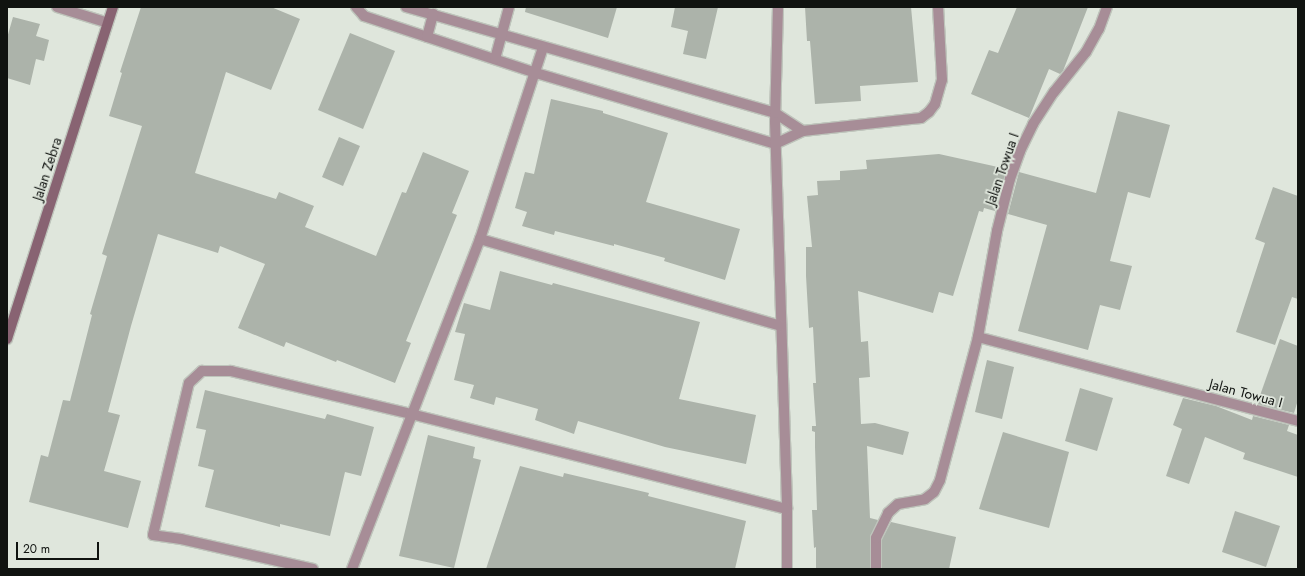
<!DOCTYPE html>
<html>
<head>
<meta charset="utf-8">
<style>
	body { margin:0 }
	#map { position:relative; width:1305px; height:576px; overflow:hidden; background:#dfe6dc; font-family:Jost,sans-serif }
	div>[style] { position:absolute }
	.building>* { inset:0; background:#acb3aa }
	.roads { filter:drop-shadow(1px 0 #bec4bb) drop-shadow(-1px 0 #bec4bb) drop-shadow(0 1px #bec4bb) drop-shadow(0 -1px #bec4bb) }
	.street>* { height:10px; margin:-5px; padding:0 5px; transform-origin:5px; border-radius:5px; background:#a78d97 }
	.secondary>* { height:10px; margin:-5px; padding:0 5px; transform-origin:5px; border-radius:5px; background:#886372 }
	span { translate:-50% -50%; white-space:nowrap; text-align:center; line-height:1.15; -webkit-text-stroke:3.5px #dfe6dc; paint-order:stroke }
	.street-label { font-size:14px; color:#101310 }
	.frame { position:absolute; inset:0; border:8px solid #101310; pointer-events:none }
	.scale { position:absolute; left:16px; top:542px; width:83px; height:18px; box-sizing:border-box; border:2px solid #101310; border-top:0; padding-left:5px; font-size:12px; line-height:14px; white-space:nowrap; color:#101310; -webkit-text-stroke:3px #dfe6dc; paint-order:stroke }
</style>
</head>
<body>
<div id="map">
	<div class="building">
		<i style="clip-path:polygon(141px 7px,271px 7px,300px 19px,271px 90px,226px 72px,195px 173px,276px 199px,279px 192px,314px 206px,305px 227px,376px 256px,402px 192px,406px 193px,423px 152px,469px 171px,452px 213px,457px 215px,406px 341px,411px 343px,395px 383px,337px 360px,336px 362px,286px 342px,284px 347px,238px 328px,265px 264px,220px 246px,218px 253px,158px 234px,131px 326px,108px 412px,120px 415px,104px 471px,141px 481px,128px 528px,29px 502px,41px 455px,48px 457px,63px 400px,70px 401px,92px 315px,90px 314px,107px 256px,102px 254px,142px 126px,109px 116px,122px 73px,120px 72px)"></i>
		<i style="clip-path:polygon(526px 7px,617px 7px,608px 38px,525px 12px)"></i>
		<i style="clip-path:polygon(675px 7px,718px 7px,706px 59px,683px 54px,688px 31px,671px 27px)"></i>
		<i style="clip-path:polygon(805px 7px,911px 7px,918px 82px,860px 86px,861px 101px,815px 104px,810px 41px,807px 41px)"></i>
		<i style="clip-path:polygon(1017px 7px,1088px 7px,1063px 71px,1060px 74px,1049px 69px,1029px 118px,971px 94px,989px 50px,998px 53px)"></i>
		<i style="clip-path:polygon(13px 17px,40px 24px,36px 36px,49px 40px,44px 61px,36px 59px,30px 85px,7px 78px,7px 38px)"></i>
		<i style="clip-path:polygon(350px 33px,395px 51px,363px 129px,318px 110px)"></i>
		<i style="clip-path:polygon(551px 99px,603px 111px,603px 113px,668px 133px,646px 202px,740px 229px,725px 280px,664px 261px,665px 258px,614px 244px,614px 246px,555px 231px,554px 235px,522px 226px,527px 212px,515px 208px,525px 172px,534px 174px)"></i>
		<i style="clip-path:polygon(1118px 111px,1170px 125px,1150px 198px,1128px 192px,1110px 261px,1132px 266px,1120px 310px,1100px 305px,1088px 350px,1018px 331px,1047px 225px,1008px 214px,1019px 172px,1096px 193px)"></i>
		<i style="clip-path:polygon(339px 137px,360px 146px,343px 186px,322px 177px)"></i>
		<i style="clip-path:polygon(939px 154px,1007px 169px,995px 211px,984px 208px,983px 212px,979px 211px,953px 296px,939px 292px,933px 313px,858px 291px,861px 342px,868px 341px,870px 377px,859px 378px,861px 424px,875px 423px,909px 432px,903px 455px,867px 446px,870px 518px,878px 520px,870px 538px,870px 569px,816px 569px,816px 547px,814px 548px,812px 510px,817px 510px,815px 447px,815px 432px,812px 431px,812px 426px,816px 426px,813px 383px,816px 383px,813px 327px,809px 328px,806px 276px,806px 247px,812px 247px,807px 196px,818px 195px,817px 181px,840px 180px,840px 171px,867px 169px,866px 160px)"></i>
		<i style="clip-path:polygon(1273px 187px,1298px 196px,1298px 299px,1292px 297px,1275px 345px,1236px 332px,1265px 243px,1255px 239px)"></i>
		<i style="clip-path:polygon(500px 271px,552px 285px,553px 283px,700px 322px,679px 399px,756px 415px,746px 464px,665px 447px,578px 421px,574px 434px,535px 420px,538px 409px,496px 397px,494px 405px,470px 398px,474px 385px,454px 380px,465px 334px,455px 332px,464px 303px,490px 310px)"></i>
		<i style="clip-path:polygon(1280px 339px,1298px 346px,1298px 400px,1294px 413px,1257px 404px)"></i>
		<i style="clip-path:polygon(987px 360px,1014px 367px,1002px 419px,975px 412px)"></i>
		<i style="clip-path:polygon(1080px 388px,1113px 398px,1097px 451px,1065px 441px)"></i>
		<i style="clip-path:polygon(205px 390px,325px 419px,327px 414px,374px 427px,361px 476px,345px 472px,330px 536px,280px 524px,280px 527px,205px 507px,214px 470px,198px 466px,206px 430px,196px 428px)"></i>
		<i style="clip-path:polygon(1183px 398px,1216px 406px,1252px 420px,1253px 416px,1289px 425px,1287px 431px,1298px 435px,1298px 477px,1243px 459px,1245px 453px,1205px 437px,1189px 484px,1166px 476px,1182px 429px,1173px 425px)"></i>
		<i style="clip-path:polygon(1003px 432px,1069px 452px,1049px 528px,979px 509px)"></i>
		<i style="clip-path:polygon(428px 435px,475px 447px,473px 458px,481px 460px,454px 568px,399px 556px)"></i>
		<i style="clip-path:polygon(520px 466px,563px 477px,564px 473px,649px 493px,648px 496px,746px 521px,735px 569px,486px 569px)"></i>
		<i style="clip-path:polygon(1235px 511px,1280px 526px,1266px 567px,1222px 552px)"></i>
		<i style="clip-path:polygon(891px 522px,956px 537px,949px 569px,882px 569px,882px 539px)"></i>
	</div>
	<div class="roads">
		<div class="street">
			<i style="left:57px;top:7px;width:53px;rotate:17.4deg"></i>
			<i style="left:356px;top:7px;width:12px;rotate:48deg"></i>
			<i style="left:364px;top:16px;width:181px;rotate:18.3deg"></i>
			<i style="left:536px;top:73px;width:249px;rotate:16.5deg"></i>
			<i style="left:775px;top:144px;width:31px;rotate:-25deg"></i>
			<i style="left:803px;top:131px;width:119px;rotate:-6.3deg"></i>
			<i style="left:921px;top:118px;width:10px;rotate:-37deg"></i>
			<i style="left:929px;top:112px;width:10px;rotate:-53deg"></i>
			<i style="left:935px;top:104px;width:25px;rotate:-74deg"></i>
			<i style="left:942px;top:80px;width:73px;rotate:-93.1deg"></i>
			<i style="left:406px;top:7px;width:384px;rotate:16deg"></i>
			<i style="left:775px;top:113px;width:33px;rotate:33deg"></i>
			<i style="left:778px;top:7px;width:115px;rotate:91.5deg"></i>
			<i style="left:775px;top:122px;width:387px;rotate:88.2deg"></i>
			<i style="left:787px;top:509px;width:60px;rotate:90deg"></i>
			<i style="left:427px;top:37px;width:24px;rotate:-75deg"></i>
			<i style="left:495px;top:59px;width:54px;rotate:-74.9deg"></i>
			<i style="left:480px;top:239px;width:313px;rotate:16.1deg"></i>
			<i style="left:978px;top:337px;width:331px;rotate:14.7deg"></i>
			<i style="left:313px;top:569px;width:135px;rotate:-167.2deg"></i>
			<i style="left:181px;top:539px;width:28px;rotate:-172deg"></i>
			<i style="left:153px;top:535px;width:156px;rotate:-76.7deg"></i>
			<i style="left:189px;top:383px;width:18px;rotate:-43deg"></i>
			<i style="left:202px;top:371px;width:29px"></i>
			<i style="left:231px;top:371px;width:185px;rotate:13.4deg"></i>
			<i style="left:411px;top:414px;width:388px;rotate:14.2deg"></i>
			<i style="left:352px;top:569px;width:354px;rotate:-68.8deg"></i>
			<i style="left:480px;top:239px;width:202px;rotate:-71.8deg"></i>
			<i style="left:876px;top:569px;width:31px;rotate:-90deg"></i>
			<i style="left:876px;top:538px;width:28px;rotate:-64deg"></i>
			<i style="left:888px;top:513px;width:13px;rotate:-42deg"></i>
			<i style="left:898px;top:504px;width:27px;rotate:-10deg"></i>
			<i style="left:925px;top:499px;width:11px;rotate:-38deg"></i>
			<i style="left:934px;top:492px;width:13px;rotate:-63deg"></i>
			<i style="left:940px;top:480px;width:148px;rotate:-75.1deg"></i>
			<i style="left:978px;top:337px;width:108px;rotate:-79.8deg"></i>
			<i style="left:997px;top:231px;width:54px;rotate:-76deg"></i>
			<i style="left:1010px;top:179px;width:30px;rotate:-70deg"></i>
			<i style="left:1020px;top:151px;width:30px;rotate:-64deg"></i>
			<i style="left:1033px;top:124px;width:38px;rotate:-57deg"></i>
			<i style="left:1054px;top:92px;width:51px;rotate:-51.3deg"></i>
			<i style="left:1086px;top:52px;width:26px;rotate:-61deg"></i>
			<i style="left:1099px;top:29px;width:23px;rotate:-70deg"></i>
		</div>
		<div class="secondary">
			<i style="left:7px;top:339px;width:349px;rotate:-72.3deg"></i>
		</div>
	</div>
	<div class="street-label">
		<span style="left:47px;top:169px;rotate:-72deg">Jalan Zebra</span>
		<span style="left:1002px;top:169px;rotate:-71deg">Jalan Towua I</span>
		<span style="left:1246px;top:393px;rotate:15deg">Jalan Towua I</span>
	</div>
	<div class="frame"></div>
	<div class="scale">20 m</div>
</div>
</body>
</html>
